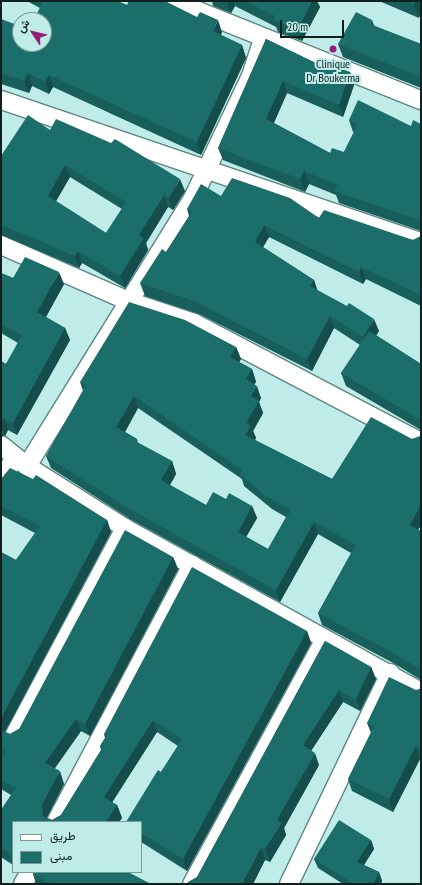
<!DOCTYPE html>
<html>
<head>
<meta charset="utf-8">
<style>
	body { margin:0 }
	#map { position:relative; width:422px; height:885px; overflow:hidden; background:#bfebe8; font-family:"PT Sans Narrow",Vazirmatn,sans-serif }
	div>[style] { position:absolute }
	.roads { filter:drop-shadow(1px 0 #5c8583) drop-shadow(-1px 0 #5c8583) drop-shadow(0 1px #5c8583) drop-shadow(0 -1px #5c8583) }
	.minor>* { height:18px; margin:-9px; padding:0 9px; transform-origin:9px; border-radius:9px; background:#fff }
	.wall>* { inset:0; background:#185f5c }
	.shaded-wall>* { inset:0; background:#144d4b }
	.building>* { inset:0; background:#1c6e6b }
	.dots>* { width:11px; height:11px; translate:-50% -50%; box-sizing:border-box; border:2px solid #bfebe8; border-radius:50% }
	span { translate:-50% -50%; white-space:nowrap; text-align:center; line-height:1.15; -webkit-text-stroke:4px #bfebe8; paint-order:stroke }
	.poi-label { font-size:12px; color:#0f201f }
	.frame { position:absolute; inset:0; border:2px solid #0f201f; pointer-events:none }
	.legend { position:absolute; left:12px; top:821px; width:130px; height:52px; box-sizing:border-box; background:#bfebe8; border:1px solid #799a98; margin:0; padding:5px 7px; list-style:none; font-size:12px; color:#0f201f }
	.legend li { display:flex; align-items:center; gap:8px; height:20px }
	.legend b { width:20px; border:1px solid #799a98 }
	.north { position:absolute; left:12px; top:12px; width:40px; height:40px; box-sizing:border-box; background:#bfebe8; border:1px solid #799a98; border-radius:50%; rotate:305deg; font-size:11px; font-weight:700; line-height:16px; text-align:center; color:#0f201f }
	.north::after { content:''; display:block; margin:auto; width:14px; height:18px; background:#971e78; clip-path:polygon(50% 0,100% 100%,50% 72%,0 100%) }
	.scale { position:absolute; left:280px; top:20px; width:64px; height:18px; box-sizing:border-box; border:2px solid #0f201f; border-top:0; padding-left:5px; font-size:12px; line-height:14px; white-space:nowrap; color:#0f201f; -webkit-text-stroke:3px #bfebe8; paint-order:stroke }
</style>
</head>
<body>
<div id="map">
	<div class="roads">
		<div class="minor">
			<i style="left:173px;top:1px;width:267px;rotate:21.8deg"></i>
			<i style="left:1px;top:100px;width:443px;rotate:18.7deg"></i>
			<i style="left:1px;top:245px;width:139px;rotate:23.8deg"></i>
			<i style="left:128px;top:301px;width:70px;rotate:18.4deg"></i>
			<i style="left:194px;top:323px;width:256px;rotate:27.7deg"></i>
			<i style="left:1px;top:445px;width:33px;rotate:39deg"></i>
			<i style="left:27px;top:466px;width:116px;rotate:32.3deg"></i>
			<i style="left:125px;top:528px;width:338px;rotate:29deg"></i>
			<i style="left:27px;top:466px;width:315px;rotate:-58.2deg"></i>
			<i style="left:193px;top:198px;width:135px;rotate:-64.6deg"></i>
			<i style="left:251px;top:76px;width:38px;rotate:-72deg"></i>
			<i style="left:1px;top:482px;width:29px;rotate:-61deg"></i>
			<i style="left:14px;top:736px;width:236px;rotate:-61.9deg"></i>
			<i style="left:56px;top:822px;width:291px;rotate:-62.1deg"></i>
			<i style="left:23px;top:884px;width:14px;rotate:-60deg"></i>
			<i style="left:192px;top:884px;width:277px;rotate:-61.5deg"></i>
			<i style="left:289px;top:884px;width:234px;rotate:-64.4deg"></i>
		</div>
	</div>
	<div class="wall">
		<i style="clip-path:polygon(27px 1px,117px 1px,127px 5px,222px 32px,221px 35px,242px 45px,246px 58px,201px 155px,53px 87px,49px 94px,32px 86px,29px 93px,1px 84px,1px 19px,44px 44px,40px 8px)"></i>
		<i style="clip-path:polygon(212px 1px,317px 1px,320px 7px,302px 41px,278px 32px,276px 27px,235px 6px,231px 13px,213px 6px)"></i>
		<i style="clip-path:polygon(379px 1px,421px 1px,419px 18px)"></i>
		<i style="clip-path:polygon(374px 26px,421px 44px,421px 88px,343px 57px,338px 44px)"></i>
		<i style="clip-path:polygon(266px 39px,326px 68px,350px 72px,354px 85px,343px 117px,287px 93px,274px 123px,330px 153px,344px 152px,354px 132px,353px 132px,349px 120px,411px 126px,421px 124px,421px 231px,339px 203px,336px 195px,309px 184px,305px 192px,223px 160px,218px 148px)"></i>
		<i style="clip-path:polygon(evenodd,50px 130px,185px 191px,173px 210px,168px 207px,146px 243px,148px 250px,125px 288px,82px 263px,79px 268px,1px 235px,1px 156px,50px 130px,70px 177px,122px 209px,106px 233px,56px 201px,70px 177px)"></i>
		<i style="clip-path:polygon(221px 196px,413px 240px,421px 236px,421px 306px,366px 279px,363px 284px,269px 237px,263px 247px,314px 280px,317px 290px,379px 331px,376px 335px,421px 364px,421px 430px,346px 386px,341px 373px,360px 345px,334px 328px,312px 371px,199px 314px,145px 296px,140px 283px,166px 252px,189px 216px,187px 209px)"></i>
		<i style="clip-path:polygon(1px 273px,13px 278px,64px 284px,46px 317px,65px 328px,70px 340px,17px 435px,8px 430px,5px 436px,1px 437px,1px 361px,6px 364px,18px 343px,1px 333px)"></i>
		<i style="clip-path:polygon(evenodd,236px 347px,241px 359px,239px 362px,252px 369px,256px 382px,254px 384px,261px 398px,259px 402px,263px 413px,253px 431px,256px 438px,255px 440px,332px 479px,412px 439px,421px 436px,421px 525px,418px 530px,421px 531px,421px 680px,395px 664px,322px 625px,318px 613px,351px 553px,318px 534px,280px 602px,130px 519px,51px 468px,46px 456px,83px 391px,80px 382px,236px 347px,138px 408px,242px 479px,244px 486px,272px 509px,286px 517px,268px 549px,246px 537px,257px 518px,252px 506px,226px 499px,206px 505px,170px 485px,176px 474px,172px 461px,138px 443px,137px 439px,125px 432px,138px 408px)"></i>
		<i style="clip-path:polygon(1px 479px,107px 520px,111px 532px,5px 732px,10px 734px,19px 729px,173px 557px,178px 569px,90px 736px,81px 731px,55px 768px,64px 784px,47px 817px,47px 818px,52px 820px,61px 815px,101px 750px,100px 746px,105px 738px,104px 734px,307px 631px,311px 643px,187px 871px,141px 842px,141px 822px,161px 772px,178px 746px,157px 732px,112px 802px,117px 805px,122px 818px,119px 822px,13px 822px,13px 865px,1px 857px,1px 810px,11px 795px,1px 789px,1px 759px,2px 757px,1px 757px,1px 552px,16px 560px,35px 533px,1px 515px)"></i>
		<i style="clip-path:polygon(325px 641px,371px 667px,376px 679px,360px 711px,343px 702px,311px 751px,319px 765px,284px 828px,286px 835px,270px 862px,265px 860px,253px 884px,187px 884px,197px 877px)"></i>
		<i style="clip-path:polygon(421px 689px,421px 759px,420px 759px,393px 812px,352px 791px,348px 779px,371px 733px,367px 723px,416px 690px)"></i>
		<i style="clip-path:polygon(371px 840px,374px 849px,364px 865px,379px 872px,382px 881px,381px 884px,343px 884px,318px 868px,314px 859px)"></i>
		<i style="clip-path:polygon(33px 874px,151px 884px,36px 884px)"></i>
	</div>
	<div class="shaded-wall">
		<i style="clip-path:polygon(227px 1px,233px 1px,235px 6px,231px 13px)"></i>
		<i style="clip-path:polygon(312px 1px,317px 1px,320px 7px,302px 41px,298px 29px)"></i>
		<i style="clip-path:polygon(415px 1px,421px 1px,421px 12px,419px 18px,414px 5px)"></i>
		<i style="clip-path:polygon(218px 20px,222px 32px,217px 43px,213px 31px)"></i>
		<i style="clip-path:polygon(372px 20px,377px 33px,370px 24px)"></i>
		<i style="clip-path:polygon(242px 45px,246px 58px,201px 155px,197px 142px)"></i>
		<i style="clip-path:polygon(350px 72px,354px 85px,343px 117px,339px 105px)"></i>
		<i style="clip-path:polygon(28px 73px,32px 86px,29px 93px,24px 81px)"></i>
		<i style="clip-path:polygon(49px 75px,53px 87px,49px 94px,45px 82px)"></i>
		<i style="clip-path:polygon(283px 81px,287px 93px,270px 131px,266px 119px)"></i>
		<i style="clip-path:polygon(65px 165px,70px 177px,52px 208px,48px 196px)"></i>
		<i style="clip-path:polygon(304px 171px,309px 184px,305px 192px,300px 179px)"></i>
		<i style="clip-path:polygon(180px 179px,185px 191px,173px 210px,169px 198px)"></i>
		<i style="clip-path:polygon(164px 195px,168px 207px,146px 243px,148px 250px,125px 288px,120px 276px,139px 235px)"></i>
		<i style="clip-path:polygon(264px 225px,269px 237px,259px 254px,255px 242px)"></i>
		<i style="clip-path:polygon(78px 251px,82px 263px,79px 268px,75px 256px)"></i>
		<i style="clip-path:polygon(361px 267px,366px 279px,363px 284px,359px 272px)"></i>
		<i style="clip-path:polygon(59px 272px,64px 284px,42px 324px,37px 312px)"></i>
		<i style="clip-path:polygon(314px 280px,318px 292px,310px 286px)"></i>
		<i style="clip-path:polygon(330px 316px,334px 328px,312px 371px,307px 359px)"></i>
		<i style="clip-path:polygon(374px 319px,379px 331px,367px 349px,363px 337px)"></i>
		<i style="clip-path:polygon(65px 328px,70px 340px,17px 435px,13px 423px)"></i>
		<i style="clip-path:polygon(236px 347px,241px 359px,235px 369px,230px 357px)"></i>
		<i style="clip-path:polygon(252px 369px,256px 382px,250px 391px,246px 379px)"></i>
		<i style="clip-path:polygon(257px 386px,261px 398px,259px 402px,263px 413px,253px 431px,256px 438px,250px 447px,245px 435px,246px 423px,251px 396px)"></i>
		<i style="clip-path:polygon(134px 396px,138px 408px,121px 439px,116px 427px)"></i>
		<i style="clip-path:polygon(3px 418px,8px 430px,5px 436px,1px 425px,1px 423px)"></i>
		<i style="clip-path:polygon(172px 461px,176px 474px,166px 492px,161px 480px)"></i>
		<i style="clip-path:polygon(421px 504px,421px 525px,414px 537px,410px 525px)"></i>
		<i style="clip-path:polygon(252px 506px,257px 518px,242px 544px,238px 532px)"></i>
		<i style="clip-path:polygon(107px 520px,111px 532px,5px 731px,5px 742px,1px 730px,1px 718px)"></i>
		<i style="clip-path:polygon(314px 522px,318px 534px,280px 602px,276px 590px)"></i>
		<i style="clip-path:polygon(173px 557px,178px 569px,90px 736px,85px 724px)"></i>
		<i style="clip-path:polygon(307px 631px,311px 643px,187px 871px,183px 859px)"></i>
		<i style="clip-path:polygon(371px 667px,376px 679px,360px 711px,356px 699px)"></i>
		<i style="clip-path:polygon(339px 690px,343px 702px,307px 757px,303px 745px)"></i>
		<i style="clip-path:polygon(76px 719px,81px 731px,50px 775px,45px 763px)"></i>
		<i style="clip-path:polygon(153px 720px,157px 732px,108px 809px,104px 797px)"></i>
		<i style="clip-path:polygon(416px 746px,420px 759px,393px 812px,389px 799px)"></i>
		<i style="clip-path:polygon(315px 753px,319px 765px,284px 828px,286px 835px,270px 862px,265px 849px,277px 820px)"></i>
		<i style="clip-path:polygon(60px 771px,64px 784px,47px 817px,47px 822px,43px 816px,42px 805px)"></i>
		<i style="clip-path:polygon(117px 805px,122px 818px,119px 822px,106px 822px)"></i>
		<i style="clip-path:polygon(371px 840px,374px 849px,360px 871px,357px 862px)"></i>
		<i style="clip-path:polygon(261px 848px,265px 860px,253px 884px,244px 884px,243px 882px)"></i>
		<i style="clip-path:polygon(379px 872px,382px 881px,381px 884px,373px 884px)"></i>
	</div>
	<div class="building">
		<i style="clip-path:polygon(43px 1px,117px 1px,127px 5px,129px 1px,165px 1px,197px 17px,200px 12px,218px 20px,213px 31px,242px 45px,197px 142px,49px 75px,45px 82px,28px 73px,24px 81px,1px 73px,1px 19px,20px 26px,20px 44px,44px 44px,44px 20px,34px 20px)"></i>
		<i style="clip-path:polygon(245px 1px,312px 1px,298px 29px,273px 20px,275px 16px)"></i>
		<i style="clip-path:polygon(405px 1px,415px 1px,414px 5px)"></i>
		<i style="clip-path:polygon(356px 12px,372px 20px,370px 24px,421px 44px,421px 77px,338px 44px)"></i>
		<i style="clip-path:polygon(266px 39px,326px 68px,328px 64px,350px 72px,339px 105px,283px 81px,266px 119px,330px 153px,332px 148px,344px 152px,358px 124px,349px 120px,358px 100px,411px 126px,413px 120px,421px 124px,421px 221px,420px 220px,334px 191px,338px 185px,304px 171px,300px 179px,218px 148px)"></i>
		<i style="clip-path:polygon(evenodd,28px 115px,50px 130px,56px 119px,111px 143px,115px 139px,180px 179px,169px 198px,164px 195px,139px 235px,144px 238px,120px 276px,78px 251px,75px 256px,1px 225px,1px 156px,28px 115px,65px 165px,126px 202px,106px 233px,48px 196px,65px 165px)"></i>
		<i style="clip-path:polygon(232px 178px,290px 198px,319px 218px,324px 210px,413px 240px,421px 236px,421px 295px,361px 267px,359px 272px,264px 225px,255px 242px,314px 280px,310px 286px,347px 306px,349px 303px,374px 319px,363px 337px,330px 316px,307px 359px,194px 301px,140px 283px,162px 249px,166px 252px,192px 212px,187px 209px,201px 184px,221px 196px)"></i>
		<i style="clip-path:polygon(25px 257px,59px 272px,37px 312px,65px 328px,13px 423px,3px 418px,1px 423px,1px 361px,6px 364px,22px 335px,1px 324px,1px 273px,13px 278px)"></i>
		<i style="clip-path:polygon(evenodd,129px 302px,185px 320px,236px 347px,230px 357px,252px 369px,246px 379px,257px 386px,251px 396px,259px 401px,246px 423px,251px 426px,245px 435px,332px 479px,371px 417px,412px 439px,421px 436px,421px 504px,410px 525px,421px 531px,421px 670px,390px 651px,318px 613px,356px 545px,314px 522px,276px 590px,126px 507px,46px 456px,86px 385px,80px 382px,129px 302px,134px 396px,242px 470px,240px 474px,267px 497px,291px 510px,268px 549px,238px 532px,252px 506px,229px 493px,226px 499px,213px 492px,206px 505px,161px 480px,172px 461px,135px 441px,137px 439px,116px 427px,134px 396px)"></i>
		<i style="clip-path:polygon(369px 331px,421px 364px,421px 420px,341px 373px)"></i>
		<i style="clip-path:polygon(10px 468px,33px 479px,36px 475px,107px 520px,1px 718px,1px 552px,16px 560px,40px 526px,1px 506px,1px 479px)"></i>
		<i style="clip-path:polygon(125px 530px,173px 557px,85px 724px,76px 719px,45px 763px,60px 771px,42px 805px,43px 816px,52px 820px,61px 815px,103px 747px,100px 746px,107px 735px,104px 734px,192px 567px,307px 631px,183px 859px,141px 833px,141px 822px,126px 822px,158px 770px,161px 772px,182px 739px,153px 720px,104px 797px,117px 805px,106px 822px,13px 822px,13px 855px,1px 848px,1px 810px,16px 788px,1px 780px,1px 759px,6px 750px,1px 747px,1px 730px,10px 734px,19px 729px)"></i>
		<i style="clip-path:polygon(325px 641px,371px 667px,356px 699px,339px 690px,303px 745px,315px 753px,277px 820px,282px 823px,265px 849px,261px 848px,243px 882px,247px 884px,187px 884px,188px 882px,197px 877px)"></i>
		<i style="clip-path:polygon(389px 677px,416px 690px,421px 689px,421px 749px,416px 746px,389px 799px,348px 779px,374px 726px,367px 723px)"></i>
		<i style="clip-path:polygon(339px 820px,371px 840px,357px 862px,379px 872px,373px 884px,354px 884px,314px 859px)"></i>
		<i style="clip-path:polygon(33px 872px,128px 872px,151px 884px,51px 884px,33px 874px)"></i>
	</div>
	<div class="dots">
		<i style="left:333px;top:49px;background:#971e78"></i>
	</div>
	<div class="poi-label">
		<span style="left:333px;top:71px">Clinique<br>Dr Boukerma</span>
	</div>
	<div class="frame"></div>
	<ul class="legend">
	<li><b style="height:5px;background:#fff"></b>طريق</li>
	<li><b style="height:11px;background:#1c6e6b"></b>مبنى</li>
	</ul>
	<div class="north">ش</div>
	<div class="scale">20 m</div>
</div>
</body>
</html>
